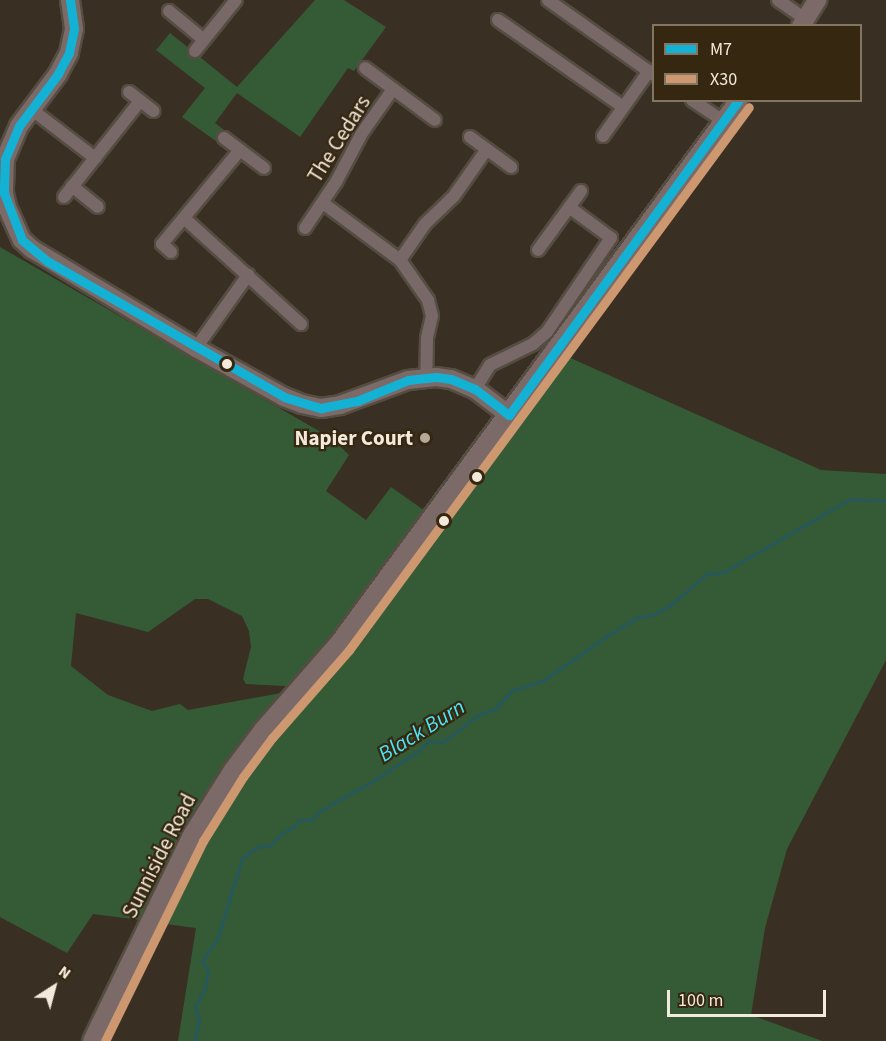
<!DOCTYPE html>
<html>
<head>
<meta charset="utf-8">
<style>
	body { margin:0 }
	#map { position:relative; width:886px; height:1041px; overflow:hidden; background:#393023; font-family:"Source Sans 3",sans-serif }
	div>[style] { position:absolute }
	.green>* { inset:0; background:#355b36 }
	.stream>* { height:3px; margin:-1.5px; padding:0 1.5px; transform-origin:1.5px; border-radius:1.5px; background:#26585c }
	.roads { filter:drop-shadow(2px 0 #554d42) drop-shadow(-2px 0 #554d42) drop-shadow(0 2px #554d42) drop-shadow(0 -2px #554d42) }
	.street>* { height:12px; margin:-6px; padding:0 6px; transform-origin:6px; border-radius:6px; background:#786867 }
	.secondary>* { height:18px; margin:-9px; padding:0 9px; transform-origin:9px; border-radius:9px; background:#7b6a67 }
	.bus-1>* { height:9px; margin:-4.5px; padding:0 4.5px; transform-origin:4.5px; border-radius:4.5px; background:#13b2d5 }
	.bus-2>* { height:9px; margin:-4.5px; padding:0 4.5px; transform-origin:4.5px; border-radius:4.5px; background:#cd976f }
	.dots>* { width:16px; height:16px; translate:-50% -50%; box-sizing:border-box; border:3px solid #362711; border-radius:50% }
	span { translate:-50% -50%; white-space:nowrap; text-align:center; line-height:1.15; -webkit-text-stroke:4.5px #362711; paint-order:stroke }
	.street-label { font-size:21px; color:#f4eadc }
	.poi-label { font-size:21px; color:#f4eadc; font-weight:700 }
	.right { translate:-100% -50%; text-align:right }
	.water-label { font-size:22px; color:#4ae6f6; font-style:italic }
	.legend { position:absolute; left:652px; top:24px; width:210px; height:78px; box-sizing:border-box; background:#362711; border:2px solid #827562; margin:0; padding:8px 10px; list-style:none; font-size:18px; color:#f4eadc }
	.legend li { display:flex; align-items:center; gap:12px; height:30px }
	.legend b { width:30px; border:2px solid #827562 }
	.north { position:absolute; left:24px; top:957px; width:60px; height:60px; -webkit-text-stroke:4px #362711; paint-order:stroke; rotate:36deg; font-size:16px; font-weight:700; line-height:24px; text-align:center; color:#f4eadc }
	.north::after { content:''; display:block; margin:auto; width:21px; height:27px; background:#f4eadc; clip-path:polygon(50% 0,100% 100%,50% 72%,0 100%) }
	.scale { position:absolute; left:667px; top:990px; width:159px; height:27px; box-sizing:border-box; border:3px solid #f4eadc; border-top:0; padding-left:8px; font-size:18px; line-height:21px; white-space:nowrap; color:#f4eadc; -webkit-text-stroke:4px #362711; paint-order:stroke }
</style>
</head>
<body>
<div id="map">
	<div class="green">
		<i style="clip-path:polygon(315px 0,344px 0,386px 27px,354px 71px,348px 68px,300px 137px,237px 93px,215px 123px,224px 130px,216px 141px,182px 117px,205px 88px,156px 50px,170px 33px,237px 87px)"></i>
		<i style="clip-path:polygon(0 247px,331px 438px,349px 455px,326px 491px,366px 520px,391px 487px,425px 511px,367px 592px,316px 655px,286px 686px,246px 684px,243px 679px,251px 647px,249px 631px,242px 616px,208px 599px,195px 599px,148px 632px,76px 613px,71px 666px,108px 695px,152px 711px,180px 704px,188px 710px,281px 693px,246px 735px,204px 796px,141px 920px,93px 914px,67px 953px,0 917px)"></i>
		<i style="clip-path:polygon(566px 356px,821px 470px,886px 474px,886px 660px,787px 849px,765px 928px,751px 1015px,822px 1041px,178px 1041px,196px 928px,158px 923px,214px 812px,257px 750px,444px 528px)"></i>
	</div>
	<div class="stream">
		<i style="left:195px;top:1041px;width:22px;rotate:-80deg"></i>
		<i style="left:199px;top:1019px;width:13px;rotate:-108deg"></i>
		<i style="left:195px;top:1007px;width:22px;rotate:-63deg"></i>
		<i style="left:205px;top:987px;width:16px;rotate:-79deg"></i>
		<i style="left:208px;top:971px;width:12px;rotate:-121deg"></i>
		<i style="left:202px;top:961px;width:29px;rotate:-56deg"></i>
		<i style="left:218px;top:937px;width:83px;rotate:-73.1deg"></i>
		<i style="left:242px;top:858px;width:19px;rotate:-36deg"></i>
		<i style="left:257px;top:847px;width:13px;rotate:-9deg"></i>
		<i style="left:270px;top:845px;width:17px;rotate:-45deg"></i>
		<i style="left:282px;top:833px;width:13px;rotate:-27deg"></i>
		<i style="left:294px;top:827px;width:9px;rotate:-54deg"></i>
		<i style="left:299px;top:820px;width:12px"></i>
		<i style="left:311px;top:820px;width:14px;rotate:-45deg"></i>
		<i style="left:321px;top:810px;width:60px;rotate:-29.1deg"></i>
		<i style="left:373px;top:781px;width:56px;rotate:-33.4deg"></i>
		<i style="left:420px;top:750px;width:12px;rotate:-48deg"></i>
		<i style="left:428px;top:741px;width:15px;rotate:4deg"></i>
		<i style="left:443px;top:742px;width:44px;rotate:-37.6deg"></i>
		<i style="left:478px;top:715px;width:18px;rotate:-19deg"></i>
		<i style="left:495px;top:709px;width:24px;rotate:-48deg"></i>
		<i style="left:511px;top:691px;width:35px;rotate:-18deg"></i>
		<i style="left:544px;top:680px;width:78px;rotate:-35.1deg"></i>
		<i style="left:608px;top:635px;width:35px;rotate:-31deg"></i>
		<i style="left:638px;top:617px;width:12px;rotate:-5deg"></i>
		<i style="left:650px;top:616px;width:21px;rotate:-28deg"></i>
		<i style="left:669px;top:606px;width:50px;rotate:-40.1deg"></i>
		<i style="left:707px;top:574px;width:17px;rotate:-7deg"></i>
		<i style="left:724px;top:572px;width:146px;rotate:-30.1deg"></i>
		<i style="left:850px;top:499px;width:36px;rotate:3deg"></i>
	</div>
	<div class="roads">
		<div class="street">
			<i style="left:548px;top:0;width:130px;rotate:35.3deg"></i>
			<i style="left:778px;top:0;width:33px;rotate:35deg"></i>
			<i style="left:169px;top:11px;width:45px;rotate:39.6deg"></i>
			<i style="left:498px;top:20px;width:152px;rotate:34.8deg"></i>
			<i style="left:195px;top:51px;width:65px;rotate:-51.2deg"></i>
			<i style="left:365px;top:68px;width:87px;rotate:36.6deg"></i>
			<i style="left:129px;top:92px;width:31px;rotate:38deg"></i>
			<i style="left:692px;top:100px;width:36px;rotate:34deg"></i>
			<i style="left:31px;top:109px;width:81px;rotate:37.4deg"></i>
			<i style="left:603px;top:136px;width:80px;rotate:-54.7deg"></i>
			<i style="left:470px;top:137px;width:51px;rotate:36.2deg"></i>
			<i style="left:224px;top:138px;width:50px;rotate:36.9deg"></i>
			<i style="left:72px;top:186px;width:33px;rotate:39deg"></i>
			<i style="left:64px;top:197px;width:122px;rotate:-51.6deg"></i>
			<i style="left:323px;top:203px;width:96px;rotate:36.5deg"></i>
			<i style="left:400px;top:260px;width:49px;rotate:55deg"></i>
			<i style="left:428px;top:300px;width:16px;rotate:76deg"></i>
			<i style="left:432px;top:316px;width:23px;rotate:103deg"></i>
			<i style="left:427px;top:338px;width:39px;rotate:91deg"></i>
			<i style="left:184px;top:218px;width:158px;rotate:42.2deg"></i>
			<i style="left:305px;top:228px;width:55px;rotate:-56deg"></i>
			<i style="left:336px;top:182px;width:55px;rotate:-62deg"></i>
			<i style="left:362px;top:133px;width:54px;rotate:-54.8deg"></i>
			<i style="left:538px;top:250px;width:73px;rotate:-53.9deg"></i>
			<i style="left:171px;top:252px;width:12px;rotate:-138deg"></i>
			<i style="left:162px;top:244px;width:122px;rotate:-50.3deg"></i>
			<i style="left:400px;top:260px;width:44px;rotate:-55.2deg"></i>
			<i style="left:425px;top:224px;width:40px;rotate:-44deg"></i>
			<i style="left:454px;top:196px;width:57px;rotate:-54.9deg"></i>
			<i style="left:196px;top:348px;width:90px;rotate:-54.5deg"></i>
			<i style="left:475px;top:389px;width:28px;rotate:-58deg"></i>
			<i style="left:490px;top:365px;width:48px;rotate:-26deg"></i>
			<i style="left:533px;top:344px;width:18px;rotate:-41deg"></i>
			<i style="left:547px;top:332px;width:114px;rotate:-55.8deg"></i>
			<i style="left:611px;top:238px;width:52px;rotate:-143.6deg"></i>
		</div>
		<div class="secondary">
			<i style="left:70px;top:0;width:29px;rotate:82deg"></i>
			<i style="left:74px;top:29px;width:25px;rotate:102deg"></i>
			<i style="left:69px;top:53px;width:24px;rotate:118deg"></i>
			<i style="left:58px;top:74px;width:65px;rotate:126.9deg"></i>
			<i style="left:19px;top:126px;width:36px;rotate:113deg"></i>
			<i style="left:5px;top:159px;width:34px;rotate:92deg"></i>
			<i style="left:4px;top:193px;width:14px;rotate:78deg"></i>
			<i style="left:7px;top:207px;width:36px;rotate:66deg"></i>
			<i style="left:22px;top:240px;width:13px;rotate:42deg"></i>
			<i style="left:32px;top:249px;width:192px;rotate:31.1deg"></i>
			<i style="left:196px;top:348px;width:101px;rotate:29.1deg"></i>
			<i style="left:284px;top:397px;width:19px;rotate:21deg"></i>
			<i style="left:302px;top:404px;width:19px;rotate:12deg"></i>
			<i style="left:321px;top:408px;width:19px;rotate:-9deg"></i>
			<i style="left:340px;top:405px;width:72px;rotate:-20.2deg"></i>
			<i style="left:408px;top:380px;width:28px;rotate:-6deg"></i>
			<i style="left:436px;top:377px;width:15px;rotate:8deg"></i>
			<i style="left:451px;top:379px;width:26px;rotate:23deg"></i>
			<i style="left:475px;top:389px;width:43px;rotate:37.4deg"></i>
			<i style="left:801px;top:26px;width:31px;rotate:-58deg"></i>
			<i style="left:92px;top:1041px;width:229px;rotate:-64.1deg"></i>
			<i style="left:192px;top:835px;width:77px;rotate:-57.8deg"></i>
			<i style="left:233px;top:770px;width:50px;rotate:-53.1deg"></i>
			<i style="left:263px;top:730px;width:116px;rotate:-48.9deg"></i>
			<i style="left:339px;top:643px;width:674px;rotate:-53.62deg"></i>
		</div>
	</div>
	<div class="bus-1">
		<i style="left:70px;top:0;width:29px;rotate:82deg"></i>
		<i style="left:74px;top:29px;width:25px;rotate:102deg"></i>
		<i style="left:69px;top:53px;width:24px;rotate:118deg"></i>
		<i style="left:58px;top:74px;width:65px;rotate:126.9deg"></i>
		<i style="left:19px;top:126px;width:36px;rotate:113deg"></i>
		<i style="left:5px;top:159px;width:34px;rotate:92deg"></i>
		<i style="left:4px;top:193px;width:50px;rotate:69deg"></i>
		<i style="left:22px;top:240px;width:33px;rotate:40deg"></i>
		<i style="left:47px;top:261px;width:273px;rotate:29.8deg"></i>
		<i style="left:284px;top:397px;width:39px;rotate:17deg"></i>
		<i style="left:321px;top:408px;width:37px;rotate:-11deg"></i>
		<i style="left:357px;top:401px;width:55px;rotate:-22.4deg"></i>
		<i style="left:408px;top:380px;width:28px;rotate:-6deg"></i>
		<i style="left:436px;top:377px;width:15px;rotate:8deg"></i>
		<i style="left:451px;top:379px;width:26px;rotate:23deg"></i>
		<i style="left:475px;top:389px;width:43px;rotate:37.4deg"></i>
		<i style="left:509px;top:415px;width:390px;rotate:-53.9deg"></i>
	</div>
	<div class="bus-2">
		<i style="left:105px;top:1041px;width:223px;rotate:-63.9deg"></i>
		<i style="left:203px;top:841px;width:75px;rotate:-58deg"></i>
		<i style="left:243px;top:777px;width:49px;rotate:-53.4deg"></i>
		<i style="left:272px;top:738px;width:117px;rotate:-48.8deg"></i>
		<i style="left:349px;top:650px;width:674px;rotate:-53.62deg"></i>
	</div>
	<div class="dots">
		<i style="left:227px;top:364px;background:#f4eadc"></i>
		<i style="left:425px;top:438px;background:#b3a99b"></i>
		<i style="left:477px;top:477px;background:#f4eadc"></i>
		<i style="left:444px;top:521px;background:#f4eadc"></i>
	</div>
	<div class="street-label">
		<span style="left:339px;top:139px;rotate:-58deg">The Cedars</span>
		<span style="left:159px;top:856px;rotate:-63deg">Sunniside Road</span>
	</div>
	<div class="poi-label">
		<span class="right" style="left:413px;top:438px">Napier Court</span>
	</div>
	<div class="water-label">
		<span style="left:422px;top:731px;rotate:-32deg">Black Burn</span>
	</div>
	<ul class="legend">
	<li><b style="height:8px;background:#13b2d5"></b>M7</li>
	<li><b style="height:8px;background:#cd976f"></b>X30</li>
	</ul>
	<div class="north">N</div>
	<div class="scale">100 m</div>
</div>
</body>
</html>
